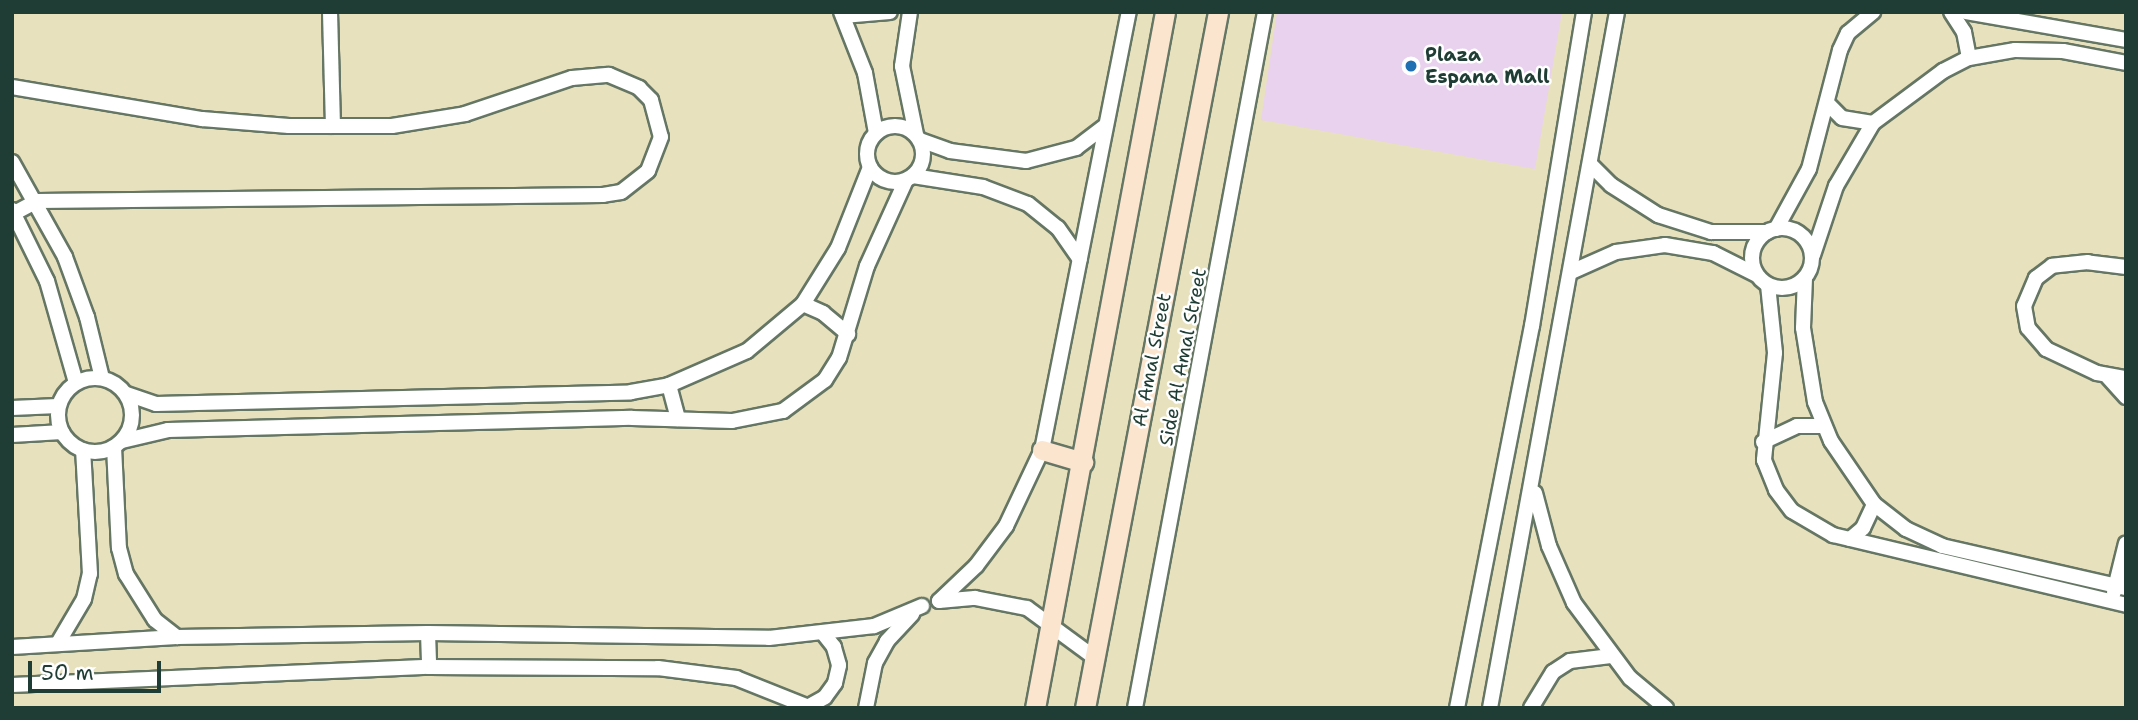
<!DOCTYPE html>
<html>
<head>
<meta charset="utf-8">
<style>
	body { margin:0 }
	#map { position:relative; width:2138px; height:720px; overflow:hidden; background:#e8e1bd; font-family:"Shantell Sans",sans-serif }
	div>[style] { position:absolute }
	.built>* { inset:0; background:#e9d2ee }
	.roads { filter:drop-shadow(2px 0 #657664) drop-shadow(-2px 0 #657664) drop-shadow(0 2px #657664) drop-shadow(0 -2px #657664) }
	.minor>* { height:14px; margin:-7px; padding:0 7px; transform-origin:7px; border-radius:7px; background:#fff }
	.minor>.ring { margin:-7px; padding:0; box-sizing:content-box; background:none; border:14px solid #fff; border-radius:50% }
	.secondary>* { height:19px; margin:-9.5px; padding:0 9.5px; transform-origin:9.5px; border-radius:9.5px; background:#fce5cf }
	.dots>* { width:19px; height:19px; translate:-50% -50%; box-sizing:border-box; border:4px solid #fff; border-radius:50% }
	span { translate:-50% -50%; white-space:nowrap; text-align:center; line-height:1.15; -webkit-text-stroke:5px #fff; paint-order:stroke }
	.poi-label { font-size:19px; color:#1f3d34; font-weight:700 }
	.left { translate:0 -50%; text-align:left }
	.street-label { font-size:19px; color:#1f3d34 }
	.frame { position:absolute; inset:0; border:14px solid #1f3d34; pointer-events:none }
	.scale { position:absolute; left:28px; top:661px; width:133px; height:32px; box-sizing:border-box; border:4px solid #1f3d34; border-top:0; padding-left:9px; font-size:21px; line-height:24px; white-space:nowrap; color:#1f3d34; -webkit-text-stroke:5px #fff; paint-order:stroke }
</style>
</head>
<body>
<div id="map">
	<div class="built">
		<i style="clip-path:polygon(1277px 12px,1562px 12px,1535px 169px,1261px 120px)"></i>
	</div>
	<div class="roads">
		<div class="minor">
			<i style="left:330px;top:12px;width:114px;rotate:88.5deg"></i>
			<i style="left:841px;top:12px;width:66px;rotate:68.5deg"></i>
			<i style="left:865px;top:73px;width:61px;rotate:79.6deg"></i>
			<i style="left:910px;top:12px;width:55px;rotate:98.4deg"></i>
			<i style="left:902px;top:66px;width:69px;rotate:78.4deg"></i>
			<i style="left:1951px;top:12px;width:24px;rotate:57deg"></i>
			<i style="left:1964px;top:32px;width:26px;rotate:79deg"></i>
			<i style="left:1966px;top:12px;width:162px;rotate:9.9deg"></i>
			<i style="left:843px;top:16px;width:47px;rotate:-4.9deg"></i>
			<i style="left:12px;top:87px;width:193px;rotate:9.6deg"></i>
			<i style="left:202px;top:119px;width:87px;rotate:4.6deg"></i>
			<i style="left:289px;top:126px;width:103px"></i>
			<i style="left:392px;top:126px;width:74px;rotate:-9.3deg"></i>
			<i style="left:465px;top:114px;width:113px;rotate:-18.6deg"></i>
			<i style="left:572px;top:78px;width:37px;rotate:-5deg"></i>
			<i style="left:609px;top:75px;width:33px;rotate:23deg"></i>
			<i style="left:639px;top:88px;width:17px;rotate:45deg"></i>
			<i style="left:651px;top:100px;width:38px;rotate:75deg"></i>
			<i style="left:661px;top:137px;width:36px;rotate:111deg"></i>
			<i style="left:648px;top:171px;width:34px;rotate:142deg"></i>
			<i style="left:621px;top:192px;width:18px;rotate:171deg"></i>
			<i style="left:603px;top:195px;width:566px;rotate:179.39deg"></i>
			<i style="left:37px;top:201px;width:26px;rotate:152deg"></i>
			<i style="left:1827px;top:103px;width:21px;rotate:45deg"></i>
			<i style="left:1842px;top:118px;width:31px;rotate:9deg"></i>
			<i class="ring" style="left:867px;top:126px;width:42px;height:42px"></i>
			<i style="left:920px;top:140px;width:32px;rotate:20deg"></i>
			<i style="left:950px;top:151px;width:77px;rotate:7.5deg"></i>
			<i style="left:1026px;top:161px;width:52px;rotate:-14.6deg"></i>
			<i style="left:1076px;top:148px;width:35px;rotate:-37deg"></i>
			<i style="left:12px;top:162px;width:109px;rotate:60.8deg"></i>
			<i style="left:65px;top:257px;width:64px;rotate:69.9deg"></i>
			<i style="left:87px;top:317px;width:63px;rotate:76.2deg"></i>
			<i style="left:1591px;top:165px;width:28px;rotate:45deg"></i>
			<i style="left:1611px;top:185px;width:56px;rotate:32.6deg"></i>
			<i style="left:1658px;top:215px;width:56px;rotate:17.8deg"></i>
			<i style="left:1711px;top:232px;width:56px"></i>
			<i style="left:913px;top:176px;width:71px;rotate:8.9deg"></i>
			<i style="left:983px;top:187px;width:48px;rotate:20.7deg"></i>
			<i style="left:1028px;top:204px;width:38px;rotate:39deg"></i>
			<i style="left:1058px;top:228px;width:38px;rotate:55deg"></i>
			<i style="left:12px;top:210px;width:79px;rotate:63.8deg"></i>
			<i style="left:47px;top:281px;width:106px;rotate:74.1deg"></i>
			<i class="ring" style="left:1752px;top:228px;width:46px;height:46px"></i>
			<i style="left:1776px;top:229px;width:68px;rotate:-61.2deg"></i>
			<i style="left:1809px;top:169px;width:123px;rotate:-75.4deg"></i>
			<i style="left:1840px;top:50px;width:19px;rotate:-65deg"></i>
			<i style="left:1848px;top:33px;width:33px;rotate:-40deg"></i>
			<i style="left:1813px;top:255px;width:73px;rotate:-71.6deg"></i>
			<i style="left:1836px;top:186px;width:73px;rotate:-59.6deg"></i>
			<i style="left:1873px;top:123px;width:87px;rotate:-36.6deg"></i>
			<i style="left:1943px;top:71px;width:29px;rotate:-27deg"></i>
			<i style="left:1969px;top:58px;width:47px;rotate:-9.9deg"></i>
			<i style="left:2015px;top:50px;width:48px;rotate:1.2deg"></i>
			<i style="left:2063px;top:51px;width:64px;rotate:10.8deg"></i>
			<i style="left:2126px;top:267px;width:38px;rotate:-173deg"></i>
			<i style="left:2088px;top:262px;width:36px;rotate:174deg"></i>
			<i style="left:2052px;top:266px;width:20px;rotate:143deg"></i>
			<i style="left:2036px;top:278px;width:30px;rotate:113deg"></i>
			<i style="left:2024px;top:306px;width:22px;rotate:80deg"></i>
			<i style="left:2028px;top:328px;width:28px;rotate:49deg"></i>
			<i style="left:2046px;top:349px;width:56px;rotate:25.2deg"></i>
			<i style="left:2097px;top:373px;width:29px;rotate:10deg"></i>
			<i style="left:1571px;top:272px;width:49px;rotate:-24deg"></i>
			<i style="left:1616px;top:252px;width:49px;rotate:-8.1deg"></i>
			<i style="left:1665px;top:245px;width:49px;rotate:9.5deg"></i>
			<i style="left:1713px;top:253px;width:49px;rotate:26.6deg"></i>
			<i style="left:1805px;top:278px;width:50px;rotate:92.3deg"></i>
			<i style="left:1803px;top:328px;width:75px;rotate:80.8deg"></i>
			<i style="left:1815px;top:402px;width:42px;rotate:67.7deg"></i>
			<i style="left:1831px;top:441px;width:76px;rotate:55.7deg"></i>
			<i style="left:1874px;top:504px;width:41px;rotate:38deg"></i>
			<i style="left:1906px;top:529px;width:40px;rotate:25deg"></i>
			<i style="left:1942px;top:546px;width:189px;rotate:12.9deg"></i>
			<i style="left:1768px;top:285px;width:68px;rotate:84.1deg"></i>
			<i style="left:1775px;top:353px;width:108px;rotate:95.9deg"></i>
			<i style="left:1764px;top:460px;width:32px;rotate:68deg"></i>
			<i style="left:1776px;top:490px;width:26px;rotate:53deg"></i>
			<i style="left:1792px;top:511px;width:48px;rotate:30.3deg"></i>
			<i style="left:1833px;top:535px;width:301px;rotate:13.4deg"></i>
			<i style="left:803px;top:304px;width:22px;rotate:24deg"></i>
			<i style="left:823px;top:313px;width:33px;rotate:40deg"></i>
			<i style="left:2108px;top:377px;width:27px;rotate:48deg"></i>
			<i class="ring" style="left:58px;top:378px;width:60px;height:60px"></i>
			<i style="left:669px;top:385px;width:35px;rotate:75deg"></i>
			<i style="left:127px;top:394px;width:31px;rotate:19deg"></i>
			<i style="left:156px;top:404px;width:475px;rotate:-1.4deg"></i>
			<i style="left:631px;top:392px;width:39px;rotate:-10deg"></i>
			<i style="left:669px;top:385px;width:85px;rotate:-23.6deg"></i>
			<i style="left:747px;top:351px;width:73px;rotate:-40deg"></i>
			<i style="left:803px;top:304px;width:66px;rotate:-58deg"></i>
			<i style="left:838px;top:248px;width:87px;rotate:-68.4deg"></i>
			<i style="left:12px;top:408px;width:46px;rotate:-2.5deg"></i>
			<i style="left:12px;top:435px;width:50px;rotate:-3.4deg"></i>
			<i style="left:122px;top:441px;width:47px;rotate:-13.4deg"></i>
			<i style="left:168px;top:430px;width:464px;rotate:-1.5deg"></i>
			<i style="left:632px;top:418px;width:100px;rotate:1.7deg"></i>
			<i style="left:732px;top:421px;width:52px;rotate:-11.1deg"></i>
			<i style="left:783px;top:411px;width:52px;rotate:-36.4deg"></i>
			<i style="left:825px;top:380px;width:26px;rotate:-58deg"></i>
			<i style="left:839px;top:358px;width:96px;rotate:-73.1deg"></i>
			<i style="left:867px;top:266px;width:94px;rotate:-65.6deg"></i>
			<i style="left:1763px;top:442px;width:38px;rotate:-25deg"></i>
			<i style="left:1797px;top:426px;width:26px"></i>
			<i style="left:114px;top:447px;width:101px;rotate:87.2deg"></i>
			<i style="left:119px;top:548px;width:27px;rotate:75deg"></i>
			<i style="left:126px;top:574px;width:54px;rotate:57.8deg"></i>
			<i style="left:155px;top:620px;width:28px;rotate:38deg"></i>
			<i style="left:1535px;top:493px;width:55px;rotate:75.2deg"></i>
			<i style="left:1549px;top:546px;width:62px;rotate:66.3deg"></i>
			<i style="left:1574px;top:603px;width:94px;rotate:53.3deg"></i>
			<i style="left:1630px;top:678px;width:47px;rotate:39.8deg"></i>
			<i style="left:1850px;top:539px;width:17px;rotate:-40deg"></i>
			<i style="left:1863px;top:528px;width:26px;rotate:-65deg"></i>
			<i style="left:2114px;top:592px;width:50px;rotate:-76.2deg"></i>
			<i style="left:939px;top:601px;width:51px;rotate:-43.4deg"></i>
			<i style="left:976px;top:566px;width:50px;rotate:-53.1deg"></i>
			<i style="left:1006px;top:526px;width:84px;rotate:-64.7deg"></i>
			<i style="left:1042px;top:450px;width:447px;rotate:-78.8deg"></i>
			<i style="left:939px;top:601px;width:36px;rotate:-5deg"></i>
			<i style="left:975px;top:598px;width:53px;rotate:10.9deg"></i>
			<i style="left:1027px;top:608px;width:84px;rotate:36.3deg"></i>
			<i style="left:428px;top:633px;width:34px;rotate:88deg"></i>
			<i style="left:58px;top:643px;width:51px;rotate:-59.4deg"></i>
			<i style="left:84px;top:599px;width:26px;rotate:-77deg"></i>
			<i style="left:90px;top:574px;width:124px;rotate:-93.2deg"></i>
			<i style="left:12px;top:647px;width:165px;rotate:-3.5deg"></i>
			<i style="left:177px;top:637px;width:251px;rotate:-0.9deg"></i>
			<i style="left:428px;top:633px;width:341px;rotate:0.8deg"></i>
			<i style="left:769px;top:638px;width:106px;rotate:-6.5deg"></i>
			<i style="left:874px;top:626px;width:52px;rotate:-22.6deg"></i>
			<i style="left:12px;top:685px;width:417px;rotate:-2.5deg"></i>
			<i style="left:429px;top:667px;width:229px;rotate:0.3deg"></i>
			<i style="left:658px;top:668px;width:79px;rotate:7.3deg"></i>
			<i style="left:736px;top:678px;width:81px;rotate:21.8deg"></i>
			<i style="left:809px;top:706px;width:18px;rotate:-29deg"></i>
			<i style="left:825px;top:697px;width:17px;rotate:-54deg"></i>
			<i style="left:835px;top:683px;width:18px;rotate:-77deg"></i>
			<i style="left:839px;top:665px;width:19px;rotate:-106deg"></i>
			<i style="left:834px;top:647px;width:18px;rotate:-128deg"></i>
			<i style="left:866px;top:708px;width:46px;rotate:-78.7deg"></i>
			<i style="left:875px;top:663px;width:25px;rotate:-61deg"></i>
			<i style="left:887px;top:641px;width:37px;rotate:-47deg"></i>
			<i style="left:1135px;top:708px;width:708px;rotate:-79.42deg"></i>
			<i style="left:1457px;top:708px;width:389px;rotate:-78.9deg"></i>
			<i style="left:1532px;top:326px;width:318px;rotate:-80.6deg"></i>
			<i style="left:1490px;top:708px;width:707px;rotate:-79.66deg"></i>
			<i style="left:1531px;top:708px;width:42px;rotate:-58.6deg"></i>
			<i style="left:1553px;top:672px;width:20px;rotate:-33deg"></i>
			<i style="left:1570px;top:661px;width:41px;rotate:-7deg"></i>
		</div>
		<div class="secondary">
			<i style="left:1042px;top:450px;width:43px;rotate:16.3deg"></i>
			<i style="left:1035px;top:708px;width:708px;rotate:-79.42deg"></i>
			<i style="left:1085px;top:708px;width:709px;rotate:-79.18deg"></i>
		</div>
	</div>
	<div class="dots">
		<i style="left:1411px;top:66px;background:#1f6fb2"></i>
	</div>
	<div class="poi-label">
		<span class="left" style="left:1425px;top:66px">Plaza<br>Espana Mall</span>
	</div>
	<div class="street-label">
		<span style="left:1183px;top:357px;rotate:-79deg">Side Al Amal Street</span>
		<span style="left:1152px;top:360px;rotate:-79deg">Al Amal Street</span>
	</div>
	<div class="frame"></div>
	<div class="scale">50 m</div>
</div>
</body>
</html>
